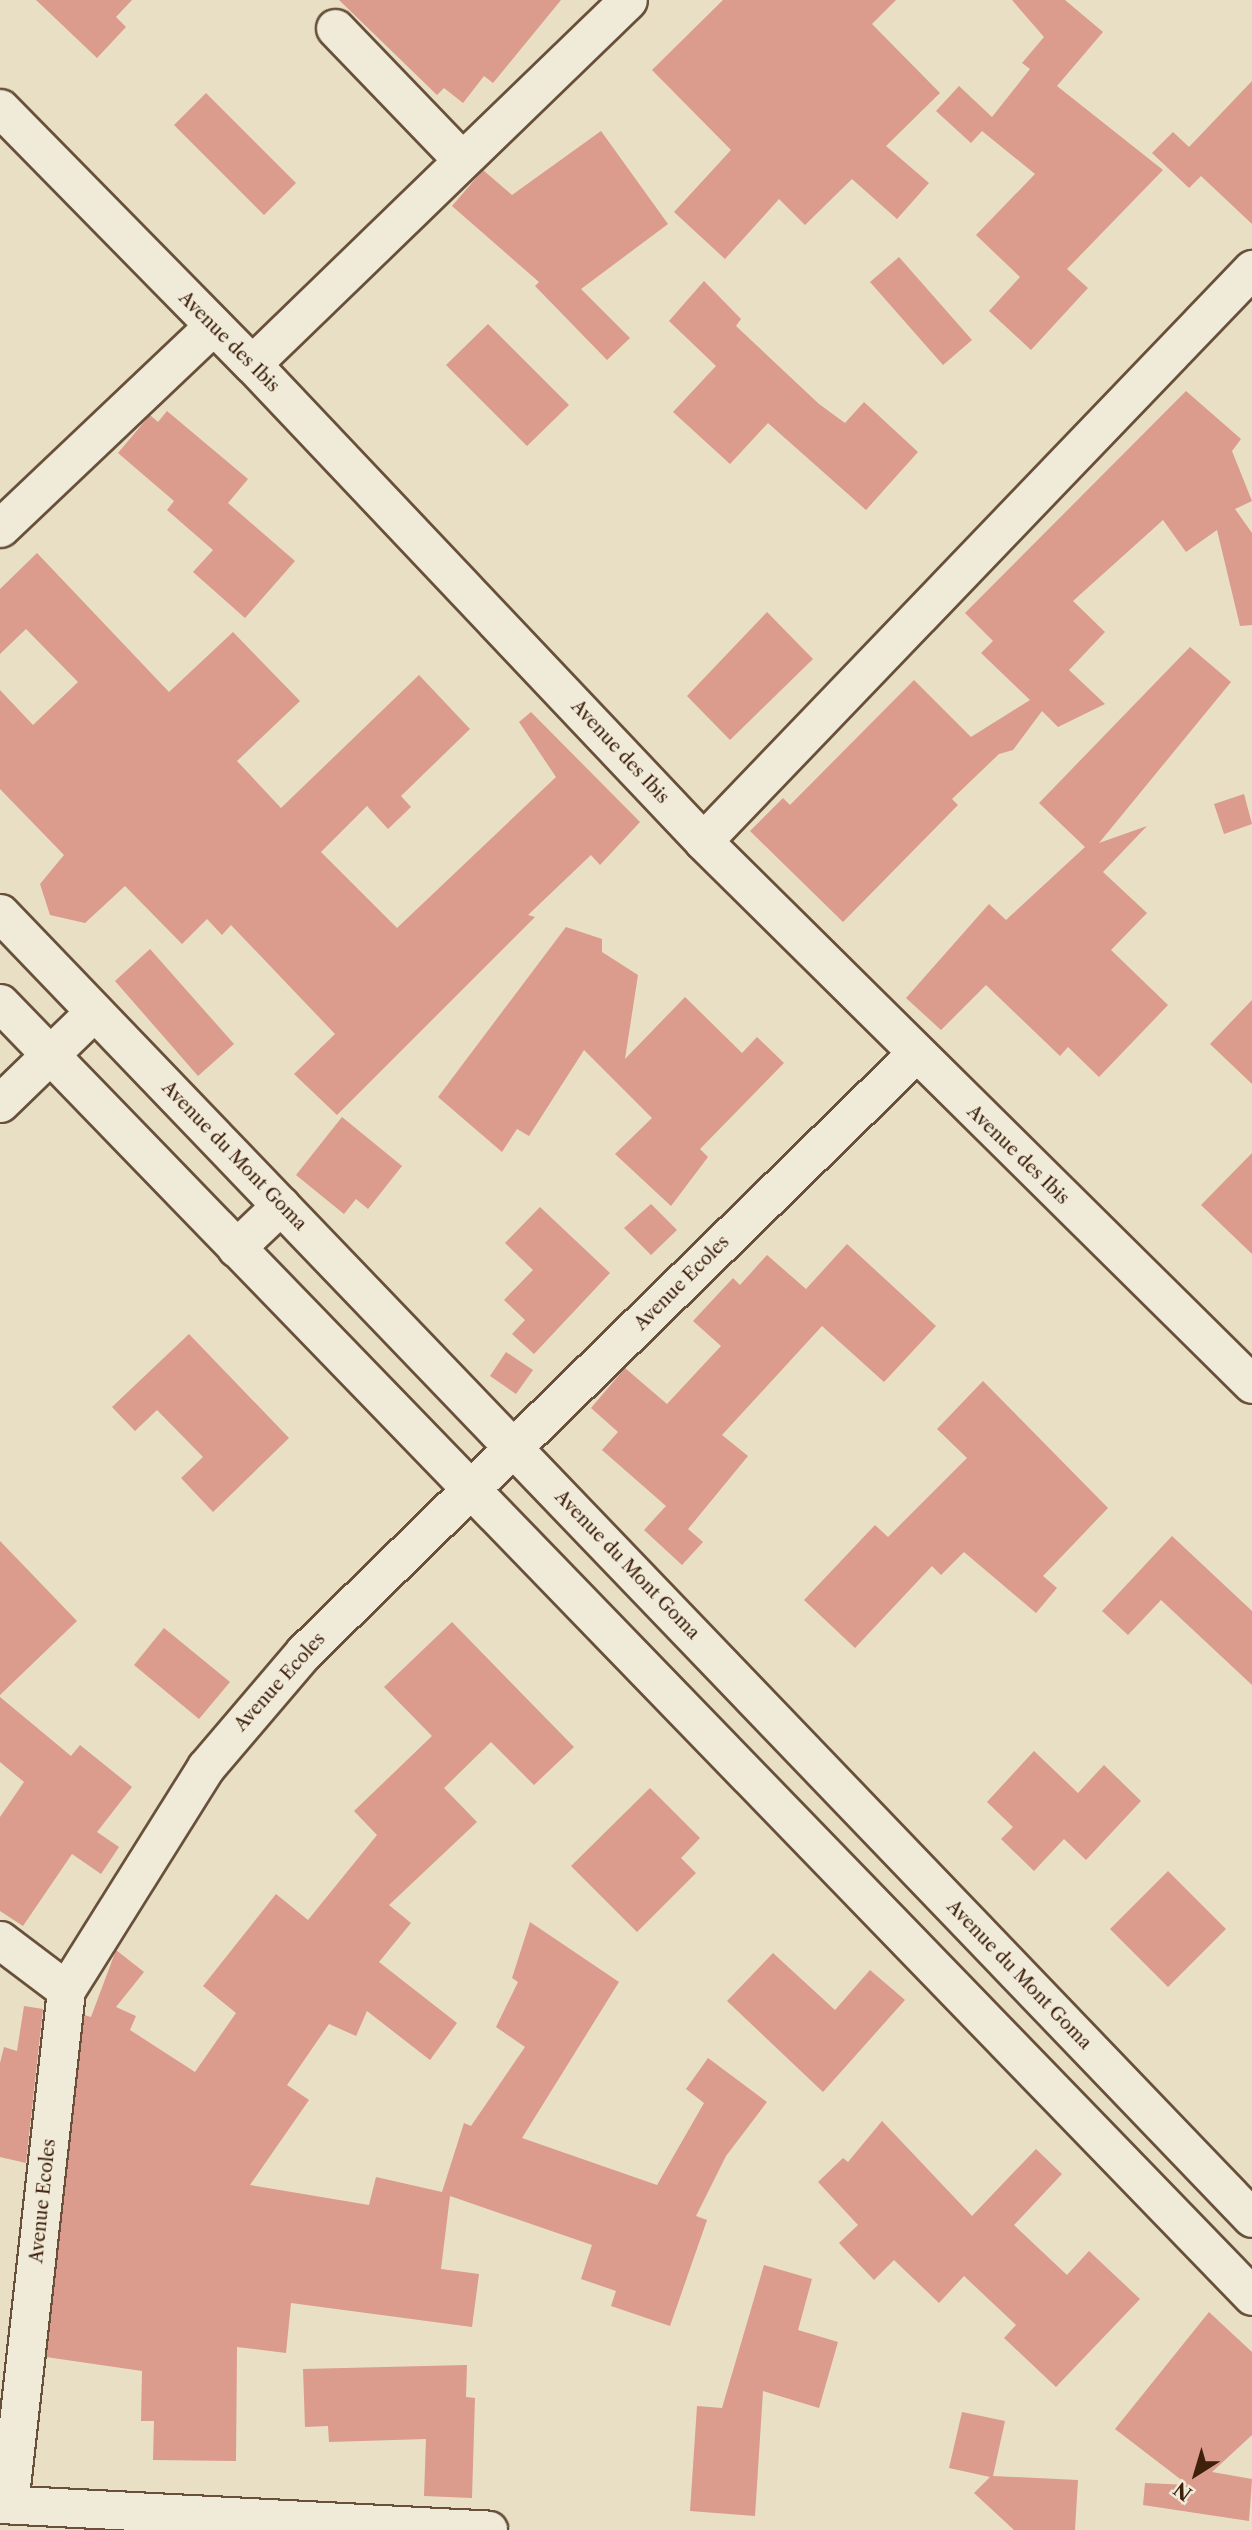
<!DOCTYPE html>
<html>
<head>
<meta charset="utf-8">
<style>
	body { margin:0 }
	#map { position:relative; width:1252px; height:2530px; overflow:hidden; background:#e8dfc5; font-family:"Libre Caslon Text",serif }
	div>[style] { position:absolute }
	.building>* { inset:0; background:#db9b8d }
	.roads { filter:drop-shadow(2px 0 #68503a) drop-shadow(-2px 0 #68503a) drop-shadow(0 2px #68503a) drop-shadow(0 -2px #68503a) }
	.minor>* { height:37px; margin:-18.5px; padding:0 18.5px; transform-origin:18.5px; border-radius:18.5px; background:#f0ead9 }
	span { translate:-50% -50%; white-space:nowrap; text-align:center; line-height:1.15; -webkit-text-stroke:5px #f0ead9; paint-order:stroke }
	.street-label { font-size:18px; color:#3e200b }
	.north { position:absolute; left:1161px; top:2439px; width:70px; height:70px; -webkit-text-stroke:5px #f0ead9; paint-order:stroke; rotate:217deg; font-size:19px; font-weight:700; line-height:28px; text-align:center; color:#3e200b }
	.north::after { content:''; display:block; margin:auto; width:24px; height:32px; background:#3e200b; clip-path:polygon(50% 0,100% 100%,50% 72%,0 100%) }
</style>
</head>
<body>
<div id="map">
	<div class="building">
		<i style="clip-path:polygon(36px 0,132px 0,116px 17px,126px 27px,97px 58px)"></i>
		<i style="clip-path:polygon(339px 0,561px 0,493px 83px,484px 76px,463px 103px,444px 88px,437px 95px)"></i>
		<i style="clip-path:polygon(723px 0,896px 0,872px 24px,940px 93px,886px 146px,929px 183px,897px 219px,852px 179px,805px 225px,779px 199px,725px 259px,674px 212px,731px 150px,652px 70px)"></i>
		<i style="clip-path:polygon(1012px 0,1065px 0,1103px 32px,1057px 86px,1163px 170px,1067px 269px,1088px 288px,1031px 350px,989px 311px,1020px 277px,976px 235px,1035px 174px,982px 131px,971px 143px,936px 111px,959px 86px,992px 117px,1030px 69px,1022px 63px,1044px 37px)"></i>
		<i style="clip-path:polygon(1252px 81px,1252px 224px,1201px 176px,1189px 188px,1152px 153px,1173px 132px,1189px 147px)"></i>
		<i style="clip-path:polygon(206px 93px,296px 183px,264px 215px,174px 125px)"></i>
		<i style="clip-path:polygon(601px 131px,668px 224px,581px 289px,630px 338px,607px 360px,535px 286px,539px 282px,452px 206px,483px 170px,512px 195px)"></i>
		<i style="clip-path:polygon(899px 257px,972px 340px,943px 365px,870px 282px)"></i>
		<i style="clip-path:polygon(704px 281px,741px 319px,736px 326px,819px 404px,845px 423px,864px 402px,918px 452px,866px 510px,768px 423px,730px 464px,673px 412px,716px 366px,669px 321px)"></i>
		<i style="clip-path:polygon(488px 324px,569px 405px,527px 446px,446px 365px)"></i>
		<i style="clip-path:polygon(1186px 391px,1241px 439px,1232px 451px,1252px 501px,1235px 509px,1252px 533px,1252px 625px,1240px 626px,1217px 530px,1186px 552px,1163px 520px,1073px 601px,1105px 632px,1069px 670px,1105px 704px,1058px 727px,1042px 711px,1013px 750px,999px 754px,952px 799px,958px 805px,843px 922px,750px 831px,783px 798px,790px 805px,914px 680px,971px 737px,1030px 700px,981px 653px,993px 641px,965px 613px)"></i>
		<i style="clip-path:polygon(167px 411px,248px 479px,228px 503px,295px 561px,245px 618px,193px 572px,213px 550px,167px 510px,174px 501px,118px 453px,150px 415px,158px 422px)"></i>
		<i style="clip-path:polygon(37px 553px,169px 692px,233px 632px,300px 701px,237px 761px,281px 808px,419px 675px,470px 729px,401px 796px,411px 807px,388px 829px,367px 806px,321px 852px,397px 928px,556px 777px,519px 722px,531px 712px,640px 822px,600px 865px,591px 855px,528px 915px,535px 917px,337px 1115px,294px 1074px,335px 1034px,231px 925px,222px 935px,207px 919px,182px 944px,125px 886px,85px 923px,50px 915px,40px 884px,64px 855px,0 789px,0 690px,33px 725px,78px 682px,26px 629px,0 654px,0 589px)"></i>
		<i style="clip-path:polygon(767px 612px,813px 659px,730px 740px,687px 696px)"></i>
		<i style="clip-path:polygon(1190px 647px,1231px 682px,1099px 843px,1147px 826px,1103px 872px,1147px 913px,1111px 950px,1168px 1005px,1099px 1077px,1068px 1047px,1060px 1056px,986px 985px,941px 1030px,906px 998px,989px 904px,1006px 920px,1085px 847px,1039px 803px)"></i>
		<i style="clip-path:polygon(1244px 794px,1252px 824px,1224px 834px,1214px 804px)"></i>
		<i style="clip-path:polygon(566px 927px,602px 939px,602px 952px,638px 975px,625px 1059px,685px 997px,742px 1053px,757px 1037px,784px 1063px,700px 1149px,708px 1157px,671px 1206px,615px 1154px,652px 1118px,584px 1050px,529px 1136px,517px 1129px,502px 1152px,438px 1097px)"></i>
		<i style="clip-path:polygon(150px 949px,234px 1044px,198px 1076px,115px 981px)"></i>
		<i style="clip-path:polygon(1252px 1000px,1252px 1084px,1210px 1044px)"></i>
		<i style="clip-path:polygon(342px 1117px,402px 1166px,368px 1209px,356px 1199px,344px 1214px,296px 1175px)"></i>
		<i style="clip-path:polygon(1252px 1153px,1252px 1254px,1201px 1205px)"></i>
		<i style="clip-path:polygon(651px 1204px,677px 1230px,651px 1255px,624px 1228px)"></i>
		<i style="clip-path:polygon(540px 1207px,610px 1273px,534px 1354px,512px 1334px,525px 1320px,504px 1300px,533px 1270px,505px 1243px)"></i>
		<i style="clip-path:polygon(847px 1244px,936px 1326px,884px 1382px,822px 1326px,722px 1435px,748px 1456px,688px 1529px,703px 1542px,682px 1565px,644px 1530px,666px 1506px,602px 1450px,618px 1432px,591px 1408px,625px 1368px,667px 1404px,721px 1346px,693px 1321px,733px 1278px,740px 1285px,767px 1255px,806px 1289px)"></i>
		<i style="clip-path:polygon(189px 1334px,289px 1438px,213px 1512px,181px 1478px,203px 1457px,157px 1410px,135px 1431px,112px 1407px)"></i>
		<i style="clip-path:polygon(506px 1352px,533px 1370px,516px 1394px,490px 1376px)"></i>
		<i style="clip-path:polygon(983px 1381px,1108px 1508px,1043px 1576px,1057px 1588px,1036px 1613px,964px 1552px,941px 1575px,932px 1566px,855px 1648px,804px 1600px,875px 1525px,888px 1537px,967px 1458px,937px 1429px)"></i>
		<i style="clip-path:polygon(1172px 1536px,1252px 1611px,1252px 1685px,1161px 1600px,1128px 1635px,1102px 1611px)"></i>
		<i style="clip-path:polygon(0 1541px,77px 1621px,0 1695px)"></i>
		<i style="clip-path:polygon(452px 1622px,574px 1747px,534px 1785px,491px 1742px,444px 1788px,477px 1822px,389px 1905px,411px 1923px,379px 1962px,457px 2023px,430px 2060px,367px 2011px,356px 2036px,329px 2024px,287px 2085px,309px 2100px,250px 2185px,369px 2205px,376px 2177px,442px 2192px,464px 2123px,471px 2126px,525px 2047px,496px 2027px,518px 1982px,512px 1978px,530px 1922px,619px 1982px,522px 2138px,657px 2185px,704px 2103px,686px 2089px,708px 2058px,767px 2102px,726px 2156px,696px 2216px,707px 2220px,670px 2326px,611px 2306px,616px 2291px,581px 2279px,592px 2245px,450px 2196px,441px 2269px,479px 2274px,472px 2327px,291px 2303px,286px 2353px,237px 2347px,236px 2461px,153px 2460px,154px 2421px,141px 2421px,142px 2371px,46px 2357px,84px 2015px,91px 2017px,116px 1950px,144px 1972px,116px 2007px,136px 2016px,130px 2030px,195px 2072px,236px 2013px,203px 1986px,276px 1894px,308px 1920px,377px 1835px,354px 1811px,432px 1736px,384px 1687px)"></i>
		<i style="clip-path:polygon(164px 1628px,230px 1682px,199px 1719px,134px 1665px)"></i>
		<i style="clip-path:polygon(0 1697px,71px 1756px,80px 1745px,132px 1787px,97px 1832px,119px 1847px,101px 1874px,72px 1854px,23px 1926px,0 1911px,0 1817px,24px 1782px,0 1762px)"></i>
		<i style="clip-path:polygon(1034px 1751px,1078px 1793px,1104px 1765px,1141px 1801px,1086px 1860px,1064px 1839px,1034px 1871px,1001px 1839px,1013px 1827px,987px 1802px)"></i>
		<i style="clip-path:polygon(650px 1788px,700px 1838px,681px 1858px,696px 1873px,637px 1932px,571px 1866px)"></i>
		<i style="clip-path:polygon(1168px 1871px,1226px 1929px,1168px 1987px,1110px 1929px)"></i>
		<i style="clip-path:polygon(773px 1953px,835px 2010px,870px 1970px,905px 2000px,823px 2092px,727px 2001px)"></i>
		<i style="clip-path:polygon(24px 2006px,43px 2009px,26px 2163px,0 2157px,0 2063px,4px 2047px,17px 2051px)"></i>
		<i style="clip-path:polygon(882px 2121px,972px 2216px,1036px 2149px,1062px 2174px,1014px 2225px,1067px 2275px,1089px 2251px,1140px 2299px,1056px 2387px,1004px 2338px,1016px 2325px,964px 2276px,939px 2303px,894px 2260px,874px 2280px,839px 2243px,858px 2225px,818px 2182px,843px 2158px,848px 2162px)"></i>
		<i style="clip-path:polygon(764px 2265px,812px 2279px,798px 2330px,838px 2342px,819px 2408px,763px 2391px,755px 2516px,690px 2511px,697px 2406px,722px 2408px)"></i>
		<i style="clip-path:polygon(1209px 2312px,1252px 2352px,1252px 2435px,1212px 2472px,1252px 2479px,1249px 2521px,1143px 2505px,1145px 2483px,1188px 2485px,1115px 2429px)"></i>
		<i style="clip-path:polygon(467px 2365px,466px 2397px,475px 2398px,472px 2498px,424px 2496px,426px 2439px,329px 2442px,328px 2426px,305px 2427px,303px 2369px)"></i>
		<i style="clip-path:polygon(962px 2412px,1005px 2421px,993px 2476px,1078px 2480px,1075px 2530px,1014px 2530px,974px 2493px,990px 2477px,949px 2468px)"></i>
	</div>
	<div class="roads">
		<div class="minor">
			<i style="left:335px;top:28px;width:182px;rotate:46.1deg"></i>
			<i style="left:0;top:108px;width:359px;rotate:45.5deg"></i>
			<i style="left:252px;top:364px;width:656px;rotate:46.6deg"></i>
			<i style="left:703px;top:841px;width:772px;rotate:44.69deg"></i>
			<i style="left:252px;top:364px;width:523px;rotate:-44.07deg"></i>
			<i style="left:0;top:528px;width:294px;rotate:-43.5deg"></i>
			<i style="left:703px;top:841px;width:793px;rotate:-46.18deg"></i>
			<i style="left:0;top:913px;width:1808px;rotate:46.19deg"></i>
			<i style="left:0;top:1003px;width:1800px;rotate:45.92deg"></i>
			<i style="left:0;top:1103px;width:131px;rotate:-44.1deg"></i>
			<i style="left:236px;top:1248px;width:62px;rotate:-43.7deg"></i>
			<i style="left:0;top:1940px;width:83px;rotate:37.1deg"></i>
			<i style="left:0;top:2504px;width:489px;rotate:3deg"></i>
			<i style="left:9px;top:2504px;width:517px;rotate:-83.67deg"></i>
			<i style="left:66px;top:1990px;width:263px;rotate:-57.9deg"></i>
			<i style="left:206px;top:1767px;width:151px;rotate:-49.6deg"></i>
			<i style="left:304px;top:1652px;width:855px;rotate:-44.38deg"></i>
		</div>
	</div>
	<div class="street-label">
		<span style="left:229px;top:342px;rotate:45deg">Avenue des Ibis</span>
		<span style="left:620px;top:752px;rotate:47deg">Avenue des Ibis</span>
		<span style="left:1018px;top:1155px;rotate:44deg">Avenue des Ibis</span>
		<span style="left:234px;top:1156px;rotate:46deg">Avenue du Mont Goma</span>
		<span style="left:682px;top:1283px;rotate:-45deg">Avenue Ecoles</span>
		<span style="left:627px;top:1565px;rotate:46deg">Avenue du Mont Goma</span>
		<span style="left:280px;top:1682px;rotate:-48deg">Avenue Ecoles</span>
		<span style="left:1019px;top:1975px;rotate:46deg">Avenue du Mont Goma</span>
		<span style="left:43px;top:2201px;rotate:-84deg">Avenue Ecoles</span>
	</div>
	<div class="north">N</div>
</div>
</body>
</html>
